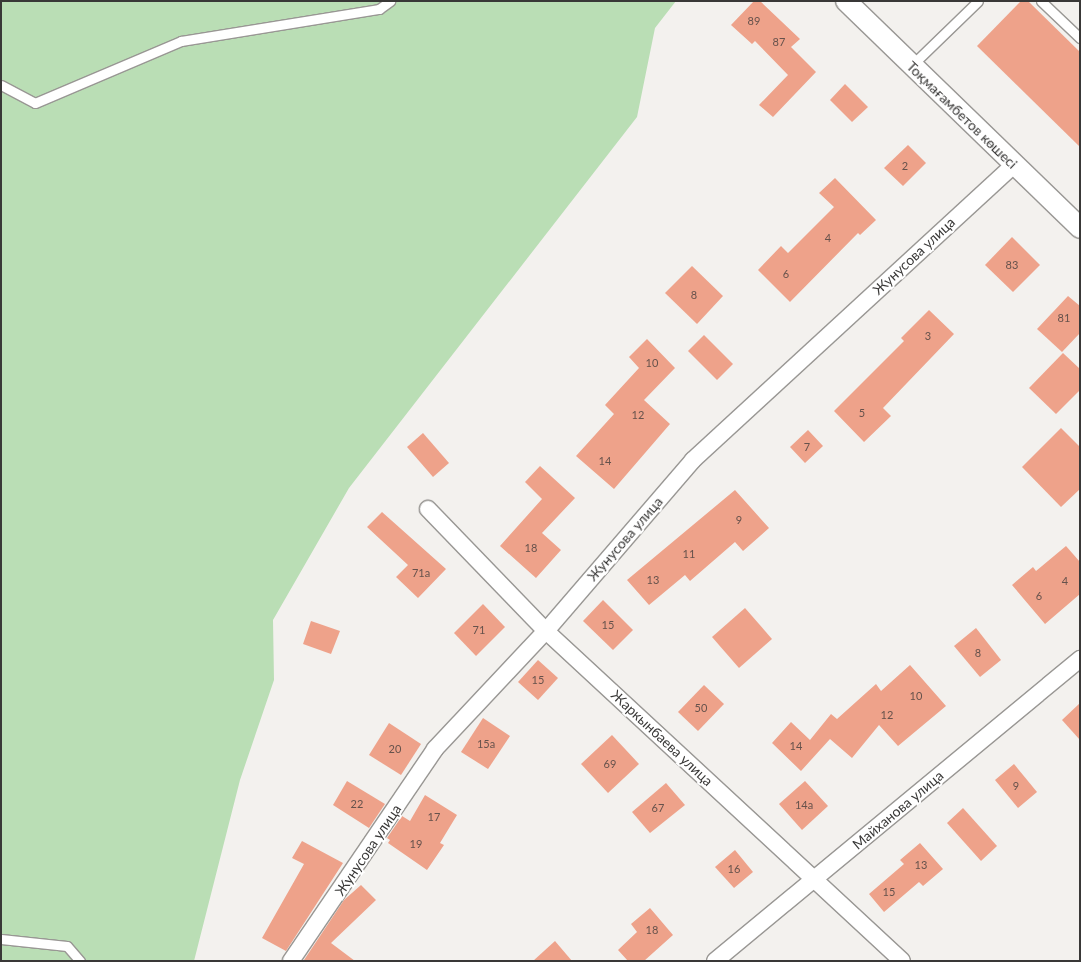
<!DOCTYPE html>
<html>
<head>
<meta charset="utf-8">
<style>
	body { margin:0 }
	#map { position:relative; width:1081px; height:962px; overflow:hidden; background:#f3f1ee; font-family:Lato,sans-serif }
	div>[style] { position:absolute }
	.green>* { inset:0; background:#badeb5 }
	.building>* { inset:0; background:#eea28a }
	.roads { filter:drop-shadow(1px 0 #999794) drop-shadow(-1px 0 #999794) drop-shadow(0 1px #999794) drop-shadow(0 -1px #999794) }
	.service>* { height:9px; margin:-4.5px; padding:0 4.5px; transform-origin:4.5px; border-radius:4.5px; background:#fff }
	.minor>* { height:16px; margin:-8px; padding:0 8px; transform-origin:8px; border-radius:8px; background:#fff }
	.tertiary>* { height:20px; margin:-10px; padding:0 10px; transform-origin:10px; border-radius:10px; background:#fff }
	span { translate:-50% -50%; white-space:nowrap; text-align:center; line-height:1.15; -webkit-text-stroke:4px #fff; paint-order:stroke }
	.number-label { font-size:11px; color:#66524c }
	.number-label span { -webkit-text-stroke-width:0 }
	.street-label { font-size:14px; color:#393837 }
	.frame { position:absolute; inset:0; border:2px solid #393837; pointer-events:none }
</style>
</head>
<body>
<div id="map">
	<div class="green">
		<i style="clip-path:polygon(1px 1px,676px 1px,655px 28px,637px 117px,349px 488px,273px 620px,274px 680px,240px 780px,194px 961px,1px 961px)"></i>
	</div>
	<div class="building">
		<i style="clip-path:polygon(754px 1px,760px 1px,800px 39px,791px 47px,816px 72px,773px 117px,759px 105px,788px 75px,755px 41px,752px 44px,731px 25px)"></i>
		<i style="clip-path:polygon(1021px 1px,1028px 1px,1080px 52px,1080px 147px,977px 46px)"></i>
		<i style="clip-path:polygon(845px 84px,868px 107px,852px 122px,830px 100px)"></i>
		<i style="clip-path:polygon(908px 145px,926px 163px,903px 186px,884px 168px)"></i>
		<i style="clip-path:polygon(835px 178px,876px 220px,860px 235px,858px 233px,790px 302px,758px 270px,781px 246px,788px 253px,834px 207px,819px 193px)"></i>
		<i style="clip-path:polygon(1012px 237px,1040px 265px,1013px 292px,985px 265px)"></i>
		<i style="clip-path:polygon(692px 266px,723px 296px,697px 324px,665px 293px)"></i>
		<i style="clip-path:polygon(1068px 296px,1080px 306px,1080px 333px,1062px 352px,1037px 329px)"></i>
		<i style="clip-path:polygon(929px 310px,954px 334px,883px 408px,891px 416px,864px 442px,834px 411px,904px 341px,901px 338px)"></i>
		<i style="clip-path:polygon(704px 335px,733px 364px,717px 380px,688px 351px)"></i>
		<i style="clip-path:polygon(647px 339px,675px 368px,644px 400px,670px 424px,614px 489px,576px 456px,614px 414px,605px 405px,639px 368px,629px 357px)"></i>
		<i style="clip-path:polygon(1063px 353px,1080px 369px,1080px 390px,1056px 414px,1029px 388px)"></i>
		<i style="clip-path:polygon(1061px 428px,1080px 447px,1080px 489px,1061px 507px,1022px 467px)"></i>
		<i style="clip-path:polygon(808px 430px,823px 446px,805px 463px,790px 447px)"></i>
		<i style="clip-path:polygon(423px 433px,449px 463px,433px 477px,407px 447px)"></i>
		<i style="clip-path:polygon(540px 466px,575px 498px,542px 533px,561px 550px,536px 578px,500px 546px,542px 499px,525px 482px)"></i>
		<i style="clip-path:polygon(735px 490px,769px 528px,743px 551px,735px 542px,690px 581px,685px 575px,649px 605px,627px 580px)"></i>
		<i style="clip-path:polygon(382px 512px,446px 569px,418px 598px,396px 577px,408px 565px,367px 527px)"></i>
		<i style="clip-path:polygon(1066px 546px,1080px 562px,1080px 594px,1045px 624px,1012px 585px,1033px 567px,1036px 571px)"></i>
		<i style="clip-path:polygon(603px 600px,633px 630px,613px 650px,583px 621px)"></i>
		<i style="clip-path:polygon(483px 604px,505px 627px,476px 656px,454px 633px)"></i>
		<i style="clip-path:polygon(745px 608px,772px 639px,739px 668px,712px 637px)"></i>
		<i style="clip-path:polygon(311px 621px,340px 631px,331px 654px,303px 644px)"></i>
		<i style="clip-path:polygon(976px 628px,1001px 660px,980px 677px,954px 646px)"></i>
		<i style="clip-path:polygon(538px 660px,558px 678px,538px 700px,518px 682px)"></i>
		<i style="clip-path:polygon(910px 665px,946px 706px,898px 746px,879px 725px,852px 758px,830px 739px,801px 771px,772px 743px,791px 722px,810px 740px,831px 714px,837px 719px,876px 684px,881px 691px)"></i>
		<i style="clip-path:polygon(704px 685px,724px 704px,698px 731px,678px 712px)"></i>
		<i style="clip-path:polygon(1080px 703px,1080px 740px,1062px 720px)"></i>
		<i style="clip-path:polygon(483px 718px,510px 736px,488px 769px,461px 752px)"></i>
		<i style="clip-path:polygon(389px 723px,421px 744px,401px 775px,369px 755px)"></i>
		<i style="clip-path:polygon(612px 735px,639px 764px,608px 793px,581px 764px)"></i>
		<i style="clip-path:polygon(1014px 764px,1037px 792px,1018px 808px,995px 780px)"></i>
		<i style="clip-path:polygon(347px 781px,385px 804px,369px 828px,333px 805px)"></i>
		<i style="clip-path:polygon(805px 781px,828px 806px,802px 830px,779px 804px)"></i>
		<i style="clip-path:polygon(666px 783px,685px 805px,650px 833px,632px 812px)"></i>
		<i style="clip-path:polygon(425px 795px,457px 815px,440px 843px,444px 845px,427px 870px,388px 843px,390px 840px,387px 838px,402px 816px,410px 821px)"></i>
		<i style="clip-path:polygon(963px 808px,997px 846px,981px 861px,947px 823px)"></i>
		<i style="clip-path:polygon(302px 841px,343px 863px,286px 951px,262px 938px,304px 864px,292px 858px)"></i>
		<i style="clip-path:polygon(920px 843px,943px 869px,923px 886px,919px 882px,884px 912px,869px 894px,904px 864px,900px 860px)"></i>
		<i style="clip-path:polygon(735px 850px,753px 872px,734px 888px,715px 867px)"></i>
		<i style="clip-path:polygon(361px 885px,376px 900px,331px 943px,355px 961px,304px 960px,344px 900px)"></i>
		<i style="clip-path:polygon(650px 908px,673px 935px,644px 961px,628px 961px,618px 950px,637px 932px,631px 924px)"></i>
		<i style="clip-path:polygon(555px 941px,572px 961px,533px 961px)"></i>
	</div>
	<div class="roads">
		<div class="service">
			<i style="left:1041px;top:1px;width:54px;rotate:43.5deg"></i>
			<i style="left:911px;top:66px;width:93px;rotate:-44.1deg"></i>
			<i style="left:1px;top:85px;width:38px;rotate:28deg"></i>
			<i style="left:35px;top:103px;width:159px;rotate:-23deg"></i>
			<i style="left:181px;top:41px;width:201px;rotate:-9.2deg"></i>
			<i style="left:379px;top:9px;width:14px;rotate:-36deg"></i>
			<i style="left:1px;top:939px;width:66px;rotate:6.1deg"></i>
			<i style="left:67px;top:946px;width:20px;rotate:49deg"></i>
		</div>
		<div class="minor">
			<i style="left:428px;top:509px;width:170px;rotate:46deg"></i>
			<i style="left:546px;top:631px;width:485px;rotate:42.8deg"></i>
			<i style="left:291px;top:961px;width:256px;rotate:-55.8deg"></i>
			<i style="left:435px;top:749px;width:162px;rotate:-46.8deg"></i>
			<i style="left:546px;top:631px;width:225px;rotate:-49.3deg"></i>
			<i style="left:693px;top:460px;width:436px;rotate:-42.6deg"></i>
			<i style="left:715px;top:961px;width:474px;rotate:-39.6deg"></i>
		</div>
		<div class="tertiary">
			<i style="left:846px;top:1px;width:326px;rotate:44.1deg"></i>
		</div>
	</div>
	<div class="number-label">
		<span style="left:754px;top:21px">89</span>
		<span style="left:779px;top:42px">87</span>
		<span style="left:905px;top:166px">2</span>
		<span style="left:828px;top:238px">4</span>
		<span style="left:1012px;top:265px">83</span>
		<span style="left:786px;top:274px">6</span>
		<span style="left:694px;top:295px">8</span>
		<span style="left:1064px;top:318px">81</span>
		<span style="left:928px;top:336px">3</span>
		<span style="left:652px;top:363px">10</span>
		<span style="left:862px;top:413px">5</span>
		<span style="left:638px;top:415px">12</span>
		<span style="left:807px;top:447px">7</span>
		<span style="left:605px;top:461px">14</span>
		<span style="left:739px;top:520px">9</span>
		<span style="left:531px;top:548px">18</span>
		<span style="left:689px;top:554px">11</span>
		<span style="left:421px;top:573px">71а</span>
		<span style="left:653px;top:580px">13</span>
		<span style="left:1065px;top:581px">4</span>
		<span style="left:1039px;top:596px">6</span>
		<span style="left:608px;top:625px">15</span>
		<span style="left:479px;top:630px">71</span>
		<span style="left:978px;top:653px">8</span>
		<span style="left:538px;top:680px">15</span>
		<span style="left:916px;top:696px">10</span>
		<span style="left:701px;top:708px">50</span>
		<span style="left:887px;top:715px">12</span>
		<span style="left:486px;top:744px">15а</span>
		<span style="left:796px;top:746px">14</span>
		<span style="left:395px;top:749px">20</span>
		<span style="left:610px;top:764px">69</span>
		<span style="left:1016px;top:786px">9</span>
		<span style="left:357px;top:804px">22</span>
		<span style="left:804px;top:805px">14а</span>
		<span style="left:658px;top:808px">67</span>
		<span style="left:434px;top:817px">17</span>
		<span style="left:416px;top:844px">19</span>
		<span style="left:921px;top:865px">13</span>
		<span style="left:734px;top:869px">16</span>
		<span style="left:889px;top:892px">15</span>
		<span style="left:652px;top:930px">18</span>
	</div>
	<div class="street-label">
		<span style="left:962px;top:115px;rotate:44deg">Тоқмағамбетов көшесі</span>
		<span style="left:914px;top:256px;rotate:-43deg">Жунусова улица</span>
		<span style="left:625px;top:539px;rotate:-49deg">Жунусова улица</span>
		<span style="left:662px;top:738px;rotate:43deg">Жаркынбаева улица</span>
		<span style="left:898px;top:810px;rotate:-40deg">Майханова улица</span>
		<span style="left:368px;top:850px;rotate:-56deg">Жунусова улица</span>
	</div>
	<div class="frame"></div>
</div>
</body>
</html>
